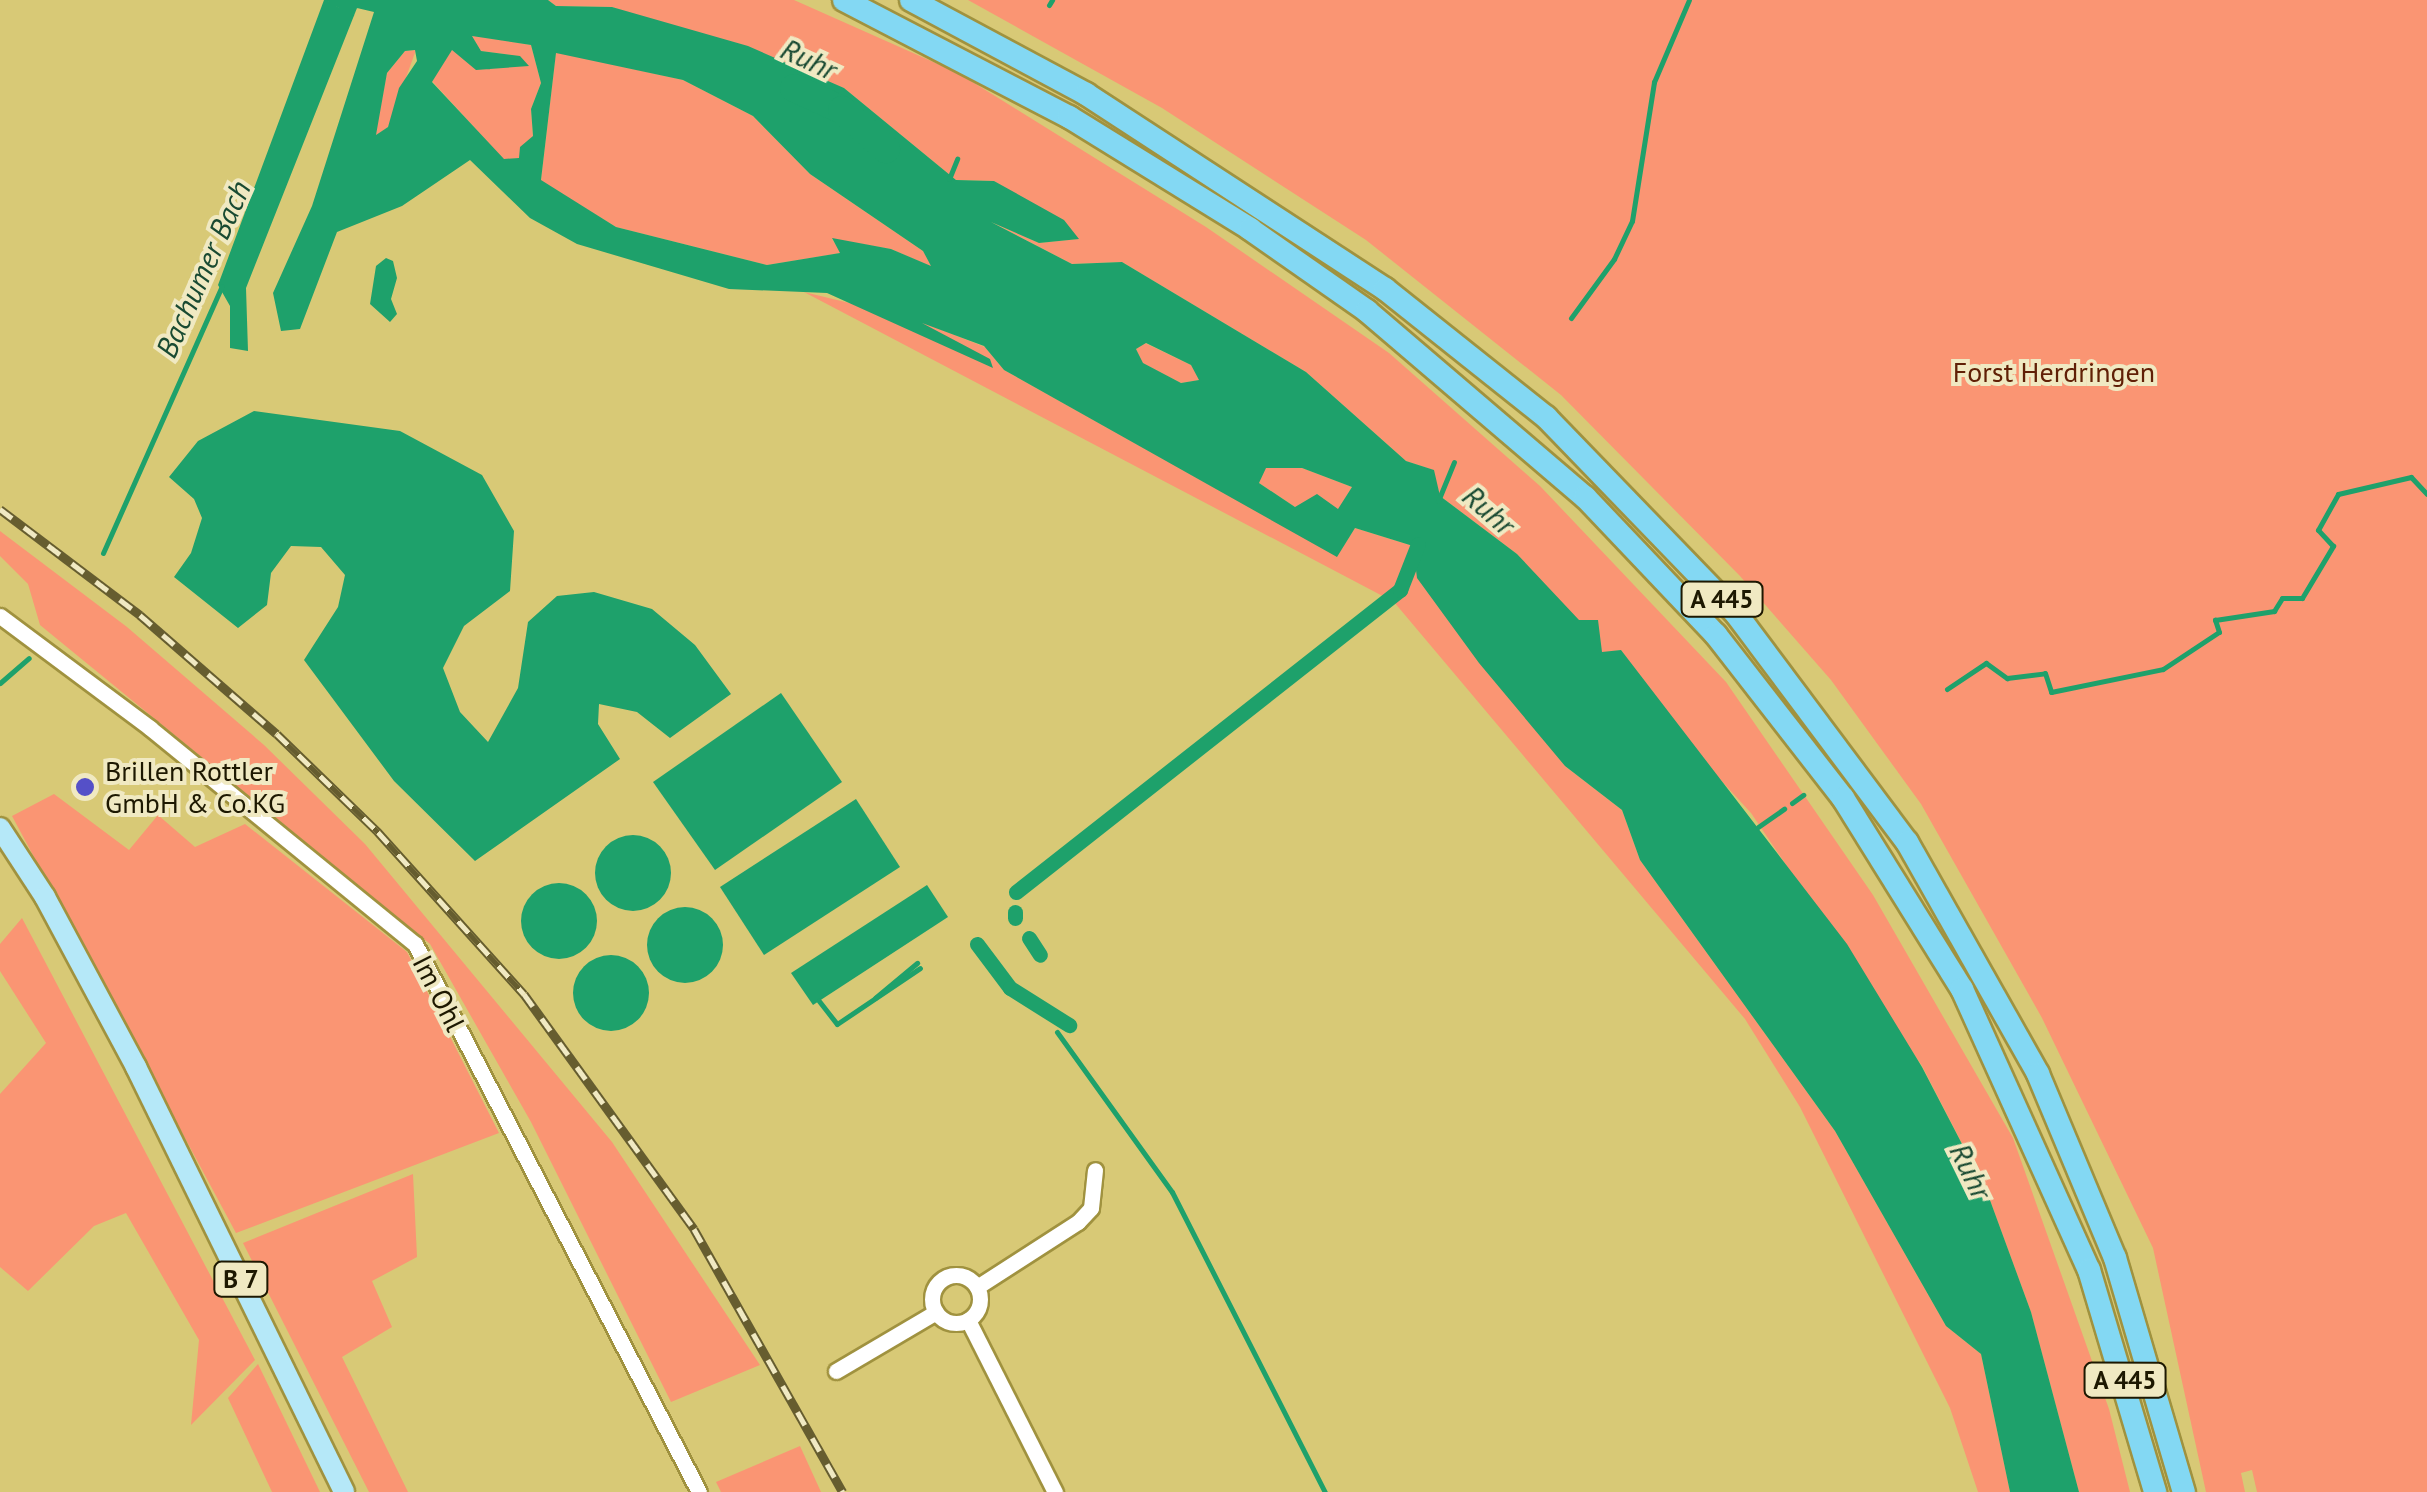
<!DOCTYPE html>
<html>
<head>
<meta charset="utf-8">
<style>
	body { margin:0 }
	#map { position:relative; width:2427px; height:1492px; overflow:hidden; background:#d8c976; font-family:"PT Sans",sans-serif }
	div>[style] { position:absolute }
	.green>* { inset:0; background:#fa9573 }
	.water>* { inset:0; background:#1ea16b }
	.round { border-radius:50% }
	.stream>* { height:5px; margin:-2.5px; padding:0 2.5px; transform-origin:2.5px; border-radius:2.5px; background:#1ea16b }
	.canal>* { height:15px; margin:-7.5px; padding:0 7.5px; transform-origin:7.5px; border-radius:7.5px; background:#1ea16b }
	.river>* { height:28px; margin:-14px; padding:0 14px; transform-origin:14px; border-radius:14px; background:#1ea16b }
	.roads { filter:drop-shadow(2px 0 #a0923f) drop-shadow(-2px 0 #a0923f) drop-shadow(0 2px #a0923f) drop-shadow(0 -2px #a0923f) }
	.minor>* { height:15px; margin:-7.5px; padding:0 7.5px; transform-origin:7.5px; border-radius:7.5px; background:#fff }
	.minor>.ring { margin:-7.5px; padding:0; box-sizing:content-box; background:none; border:15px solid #fff; border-radius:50% }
	.major>* { height:20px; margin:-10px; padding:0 10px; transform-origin:10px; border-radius:10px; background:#b5e8f8 }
	.highway>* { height:22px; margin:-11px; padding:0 11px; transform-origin:11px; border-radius:11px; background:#83d8f3 }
	.rail>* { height:9px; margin-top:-4.5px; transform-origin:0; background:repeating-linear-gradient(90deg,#f0e9c2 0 15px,#665d2f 0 30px); box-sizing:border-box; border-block:2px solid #665d2f }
	.dots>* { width:28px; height:28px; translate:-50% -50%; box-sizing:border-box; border:5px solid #f0e9c2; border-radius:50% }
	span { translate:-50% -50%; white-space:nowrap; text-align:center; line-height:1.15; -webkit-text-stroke:8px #f0e9c2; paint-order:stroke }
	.shield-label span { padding:2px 8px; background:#f0e9c2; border:2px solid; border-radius:8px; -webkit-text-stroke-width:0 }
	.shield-label { font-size:25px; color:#1d1801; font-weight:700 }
	.park-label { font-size:28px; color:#602006 }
	.poi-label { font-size:28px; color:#1d1801 }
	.left { translate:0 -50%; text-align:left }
	.street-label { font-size:28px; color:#1d1801 }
	.water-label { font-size:30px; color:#194a32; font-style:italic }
</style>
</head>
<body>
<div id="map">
	<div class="green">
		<i style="clip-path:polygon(548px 0,794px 0,958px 73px,1206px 227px,1389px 353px,1540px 486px,1726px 682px,1873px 895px,2013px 1138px,2109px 1409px,2130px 1492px,2079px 1492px,2031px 1312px,1987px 1192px,1922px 1066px,1751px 813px,1684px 740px,1621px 650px,1602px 653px,1517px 554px,1440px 496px,1433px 470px,1406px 461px,1306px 372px,1122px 262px,1072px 264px,988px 220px,1039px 243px,1078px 239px,994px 181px,956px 180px,844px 88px,612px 7px,556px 6px)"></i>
		<i style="clip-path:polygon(968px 0,2427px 0,2427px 1492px,2257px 1492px,2252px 1470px,2241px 1473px,2245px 1492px,2206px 1492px,2153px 1248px,2042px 1018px,1921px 804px,1831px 680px,1740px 576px,1561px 395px,1366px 240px,1162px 108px)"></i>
		<i style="clip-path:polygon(471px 35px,531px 45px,541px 83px,531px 109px,533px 137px,519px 158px,504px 160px,432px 81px,452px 49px,520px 56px,481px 51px)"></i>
		<i style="clip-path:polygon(416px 50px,388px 127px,375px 136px,387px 73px,405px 51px)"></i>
		<i style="clip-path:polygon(556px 52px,683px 80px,753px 116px,810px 174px,923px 251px,932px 267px,891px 249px,832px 239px,841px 253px,767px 265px,616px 227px,541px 181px)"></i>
		<i style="clip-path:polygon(804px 292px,911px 318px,985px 347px,1004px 370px,1337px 556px,1355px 528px,1413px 546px,1565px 766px,1622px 810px,1640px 860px,1835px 1131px,1946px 1326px,1981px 1354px,2010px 1492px,1978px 1492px,1950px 1408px,1800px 1107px,1745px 1019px,1394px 602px)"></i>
		<i style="clip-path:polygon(1145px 343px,1191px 365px,1200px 380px,1181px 383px,1142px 363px,1136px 349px)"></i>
		<i style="clip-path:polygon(1265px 468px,1302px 468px,1352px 487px,1338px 510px,1295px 507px,1259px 483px)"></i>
		<i style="clip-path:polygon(0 531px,127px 627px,264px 745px,365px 844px,612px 1142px,760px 1365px,671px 1402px,531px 1122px,430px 944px,40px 625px,28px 584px,0 556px)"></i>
		<i style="clip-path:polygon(54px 794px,129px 850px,158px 815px,195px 847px,245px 824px,407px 952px,499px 1133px,236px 1233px,12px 816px)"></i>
		<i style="clip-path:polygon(22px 918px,255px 1360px,191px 1425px,199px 1340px,126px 1213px,94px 1226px,28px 1291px,0 1267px,0 1094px,46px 1043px,0 971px,0 944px)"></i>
		<i style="clip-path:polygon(413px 1174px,417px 1257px,372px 1281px,392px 1327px,342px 1357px,408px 1492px,369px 1492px,243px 1243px)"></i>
		<i style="clip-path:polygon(258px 1364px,320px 1492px,272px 1492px,228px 1398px)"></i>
		<i style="clip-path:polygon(800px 1446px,821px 1492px,721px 1492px,716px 1482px)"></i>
	</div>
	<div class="water">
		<i style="clip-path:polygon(evenodd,324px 0,548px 0,556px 6px,612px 7px,748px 46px,844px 88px,956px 180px,994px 181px,1064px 220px,1079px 239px,1039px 243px,991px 222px,1072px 264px,1122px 262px,1306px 372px,1406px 461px,1434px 470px,1440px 496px,1517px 554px,1579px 620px,1598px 620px,1602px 652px,1621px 650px,1847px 944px,1922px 1067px,1987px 1192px,2031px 1312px,2079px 1492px,2010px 1492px,1981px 1354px,1946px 1326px,1835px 1131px,1640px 860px,1622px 810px,1565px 766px,1479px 663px,1417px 578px,1413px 546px,1355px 528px,1337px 557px,1004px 370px,984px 346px,922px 323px,990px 359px,993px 368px,827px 293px,729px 289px,577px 244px,530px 218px,470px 160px,402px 206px,337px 232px,300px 329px,281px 331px,273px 293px,312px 206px,374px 12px,357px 8px,246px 288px,248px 351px,230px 348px,230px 306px,218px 285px,324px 0,472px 36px,531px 45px,541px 83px,531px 109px,533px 136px,520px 147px,519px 158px,504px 159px,432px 82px,452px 50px,476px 70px,529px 66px,520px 56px,481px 51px,472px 36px,324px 0,415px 50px,417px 61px,399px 88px,388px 127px,376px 135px,387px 73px,405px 51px,415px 50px,324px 0,556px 53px,683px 80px,753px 116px,810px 174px,923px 251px,931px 266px,891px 249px,832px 238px,840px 253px,767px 265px,616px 227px,541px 180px,556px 53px,324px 0,1146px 343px,1191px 365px,1199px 380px,1181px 383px,1143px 363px,1136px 349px,1146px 343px,324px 0,1266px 468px,1302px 468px,1352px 487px,1338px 509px,1317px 494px,1295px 507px,1259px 483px,1266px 468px)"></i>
		<i style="clip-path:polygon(386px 258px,393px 261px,397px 278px,391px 299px,397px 314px,390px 322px,370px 304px,376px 266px)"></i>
		<i style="clip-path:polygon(254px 411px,400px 431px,482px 475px,514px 531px,510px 591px,464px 626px,443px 668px,460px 712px,488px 742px,518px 688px,528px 622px,557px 596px,594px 592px,652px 609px,695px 645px,731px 694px,670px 738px,637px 712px,599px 704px,598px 724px,620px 759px,475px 861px,394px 781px,304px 660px,338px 607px,345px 575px,321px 547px,291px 546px,271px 573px,267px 605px,238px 628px,174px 577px,191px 553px,202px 518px,194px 499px,169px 477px,198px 441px)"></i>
		<i style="clip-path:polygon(781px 693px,842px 782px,715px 870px,653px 782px)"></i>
		<i style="clip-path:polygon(856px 799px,900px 867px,764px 955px,720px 887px)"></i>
		<i class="round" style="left:595px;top:835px;width:76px;height:76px"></i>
		<i class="round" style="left:521px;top:883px;width:76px;height:76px"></i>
		<i style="clip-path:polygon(927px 885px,948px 917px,813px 1005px,791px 973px)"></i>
		<i class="round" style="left:647px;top:907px;width:76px;height:76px"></i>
		<i class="round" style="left:573px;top:955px;width:76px;height:76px"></i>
	</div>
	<div class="stream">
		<i style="left:1049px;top:5px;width:6px;rotate:-59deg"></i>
		<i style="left:949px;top:179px;width:22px;rotate:-68deg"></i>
		<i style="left:1571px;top:318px;width:73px;rotate:-53.9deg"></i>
		<i style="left:1614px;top:259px;width:42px;rotate:-64.7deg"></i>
		<i style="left:1632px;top:221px;width:141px;rotate:-81deg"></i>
		<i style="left:1654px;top:82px;width:89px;rotate:-66.9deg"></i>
		<i style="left:1438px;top:501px;width:42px;rotate:-67.7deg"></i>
		<i style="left:103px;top:553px;width:292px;rotate:-66deg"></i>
		<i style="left:0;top:683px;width:38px;rotate:-41deg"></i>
		<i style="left:1947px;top:689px;width:47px;rotate:-33.7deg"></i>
		<i style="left:1986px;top:663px;width:26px;rotate:36deg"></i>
		<i style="left:2007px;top:678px;width:38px;rotate:-7deg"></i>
		<i style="left:2045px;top:673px;width:20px;rotate:72deg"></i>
		<i style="left:2051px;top:692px;width:114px;rotate:-11.6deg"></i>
		<i style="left:2163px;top:669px;width:67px;rotate:-33.5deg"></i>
		<i style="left:2219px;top:632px;width:13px;rotate:-108deg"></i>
		<i style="left:2215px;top:620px;width:60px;rotate:-8.7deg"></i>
		<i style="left:2274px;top:611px;width:15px;rotate:-58deg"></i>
		<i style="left:2282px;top:598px;width:20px"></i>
		<i style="left:2302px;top:598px;width:61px;rotate:-59.2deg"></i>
		<i style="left:2333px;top:546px;width:22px;rotate:-133deg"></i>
		<i style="left:2318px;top:530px;width:41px;rotate:-60.9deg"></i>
		<i style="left:2338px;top:494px;width:75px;rotate:-13.1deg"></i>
		<i style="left:2411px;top:477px;width:23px;rotate:47deg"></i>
		<i style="left:1792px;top:803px;width:14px;rotate:-36deg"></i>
		<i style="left:1758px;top:827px;width:32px;rotate:-35deg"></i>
		<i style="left:875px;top:998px;width:55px;rotate:-39.8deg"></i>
		<i style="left:819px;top:1001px;width:29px;rotate:52deg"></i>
		<i style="left:837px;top:1024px;width:100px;rotate:-34deg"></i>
		<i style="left:1057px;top:1032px;width:197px;rotate:54.3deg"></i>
		<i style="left:1172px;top:1192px;width:337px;rotate:63deg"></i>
	</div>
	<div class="canal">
		<i style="left:1016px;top:892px;width:489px;rotate:-38.2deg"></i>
		<i style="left:1400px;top:590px;width:49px;rotate:-68.6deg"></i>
		<i style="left:1015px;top:918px;width:6px;rotate:-90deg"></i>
		<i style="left:1029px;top:938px;width:20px;rotate:57deg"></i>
		<i style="left:977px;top:944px;width:55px;rotate:53.1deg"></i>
		<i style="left:1010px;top:988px;width:70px;rotate:32.1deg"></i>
	</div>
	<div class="river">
		<i style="left:794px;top:88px;width:53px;rotate:24.6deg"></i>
		<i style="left:842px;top:110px;width:59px;rotate:41.6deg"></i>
	</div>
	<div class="roads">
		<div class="minor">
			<i style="left:0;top:616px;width:187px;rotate:36.7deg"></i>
			<i style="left:150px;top:728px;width:342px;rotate:39.2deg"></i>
			<i style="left:415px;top:944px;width:617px;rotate:62.6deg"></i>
			<i class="ring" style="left:932px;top:1275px;width:33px;height:33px"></i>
			<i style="left:977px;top:1287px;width:120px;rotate:-32.8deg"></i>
			<i style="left:1078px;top:1222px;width:19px;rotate:-47deg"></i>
			<i style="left:1091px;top:1208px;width:38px;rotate:-84deg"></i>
			<i style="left:968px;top:1320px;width:193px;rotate:63.2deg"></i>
			<i style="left:836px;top:1371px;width:116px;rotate:-30.5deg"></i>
		</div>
		<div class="major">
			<i style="left:0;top:828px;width:82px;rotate:56.9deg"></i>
			<i style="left:45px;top:897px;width:193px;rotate:61.8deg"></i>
			<i style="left:136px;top:1067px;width:473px;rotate:63.9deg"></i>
		</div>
		<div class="highway">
			<i style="left:844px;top:0;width:254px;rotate:27.5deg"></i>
			<i style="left:1069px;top:117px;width:213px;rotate:31.7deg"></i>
			<i style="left:1250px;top:229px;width:143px;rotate:35deg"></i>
			<i style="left:1367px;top:311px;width:287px;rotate:40.5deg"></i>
			<i style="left:1585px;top:497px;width:190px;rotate:46.5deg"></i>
			<i style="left:1716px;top:635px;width:207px;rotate:52.1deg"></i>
			<i style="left:1843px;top:798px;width:225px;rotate:58.1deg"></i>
			<i style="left:1962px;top:989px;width:308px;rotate:65.7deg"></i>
			<i style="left:2089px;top:1270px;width:232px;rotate:73.4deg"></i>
			<i style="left:911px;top:0;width:199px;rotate:28.2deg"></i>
			<i style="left:1086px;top:94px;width:357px;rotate:33.1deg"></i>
			<i style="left:1385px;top:289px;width:206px;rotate:38.5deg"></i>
			<i style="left:1546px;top:417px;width:275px;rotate:46deg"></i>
			<i style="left:1737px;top:615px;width:284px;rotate:53.2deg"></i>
			<i style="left:1907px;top:842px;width:266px;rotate:60.5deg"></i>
			<i style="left:2038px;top:1074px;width:199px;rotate:67.3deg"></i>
			<i style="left:2115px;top:1258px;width:244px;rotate:73.6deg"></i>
		</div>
	</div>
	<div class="rail">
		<i style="left:0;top:509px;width:176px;rotate:37.1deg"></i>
		<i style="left:140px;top:615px;width:181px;rotate:41deg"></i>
		<i style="left:277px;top:734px;width:141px;rotate:44.1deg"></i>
		<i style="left:378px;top:832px;width:218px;rotate:48deg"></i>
		<i style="left:524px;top:994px;width:290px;rotate:54.1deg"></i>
		<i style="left:694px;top:1229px;width:302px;rotate:60.5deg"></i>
	</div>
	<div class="dots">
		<i style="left:85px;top:787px;background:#5550c8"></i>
	</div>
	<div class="shield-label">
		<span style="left:1722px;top:599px">A 445</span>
		<span style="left:241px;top:1279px">B 7</span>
		<span style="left:2125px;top:1380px">A 445</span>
	</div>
	<div class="park-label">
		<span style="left:2054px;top:372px">Forst Herdringen</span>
	</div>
	<div class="poi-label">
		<span class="left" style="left:105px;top:787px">Brillen Rottler<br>GmbH &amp; Co.KG</span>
	</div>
	<div class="street-label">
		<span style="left:439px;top:993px;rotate:63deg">Im Ohl</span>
	</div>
	<div class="water-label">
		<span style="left:809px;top:59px;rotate:25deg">Ruhr</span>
		<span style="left:203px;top:269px;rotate:-66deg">Bachumer Bach</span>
		<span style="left:1489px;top:510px;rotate:41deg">Ruhr</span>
		<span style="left:1971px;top:1171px;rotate:64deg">Ruhr</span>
	</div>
</div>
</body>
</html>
